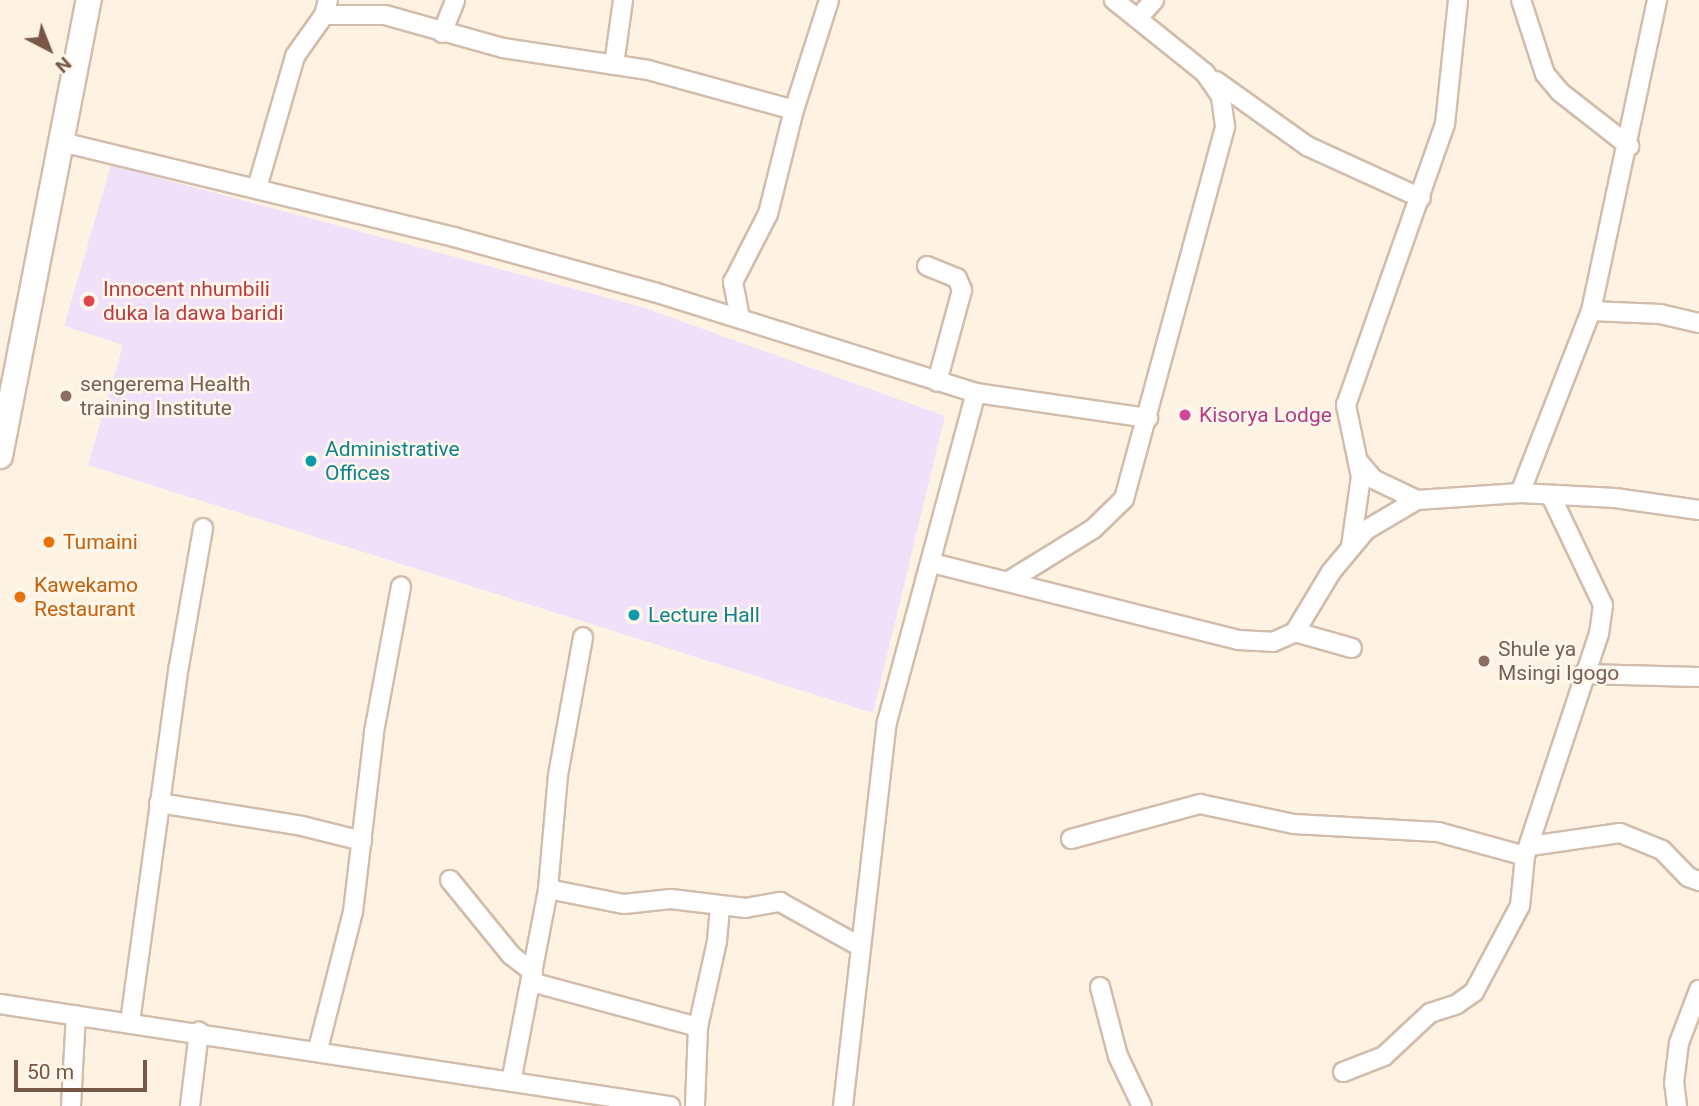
<!DOCTYPE html>
<html>
<head>
<meta charset="utf-8">
<style>
	body { margin:0 }
	#map { position:relative; width:1699px; height:1106px; overflow:hidden; background:#fef3e3; font-family:Roboto,sans-serif }
	div>[style] { position:absolute }
	.education>* { inset:0; background:#f0e0fa }
	.roads { filter:drop-shadow(2px 0 #d2bcab) drop-shadow(-2px 0 #d2bcab) drop-shadow(0 2px #d2bcab) drop-shadow(0 -2px #d2bcab) }
	.minor>* { height:18px; margin:-9px; padding:0 9px; transform-origin:9px; border-radius:9px; background:#fff }
	.secondary>* { height:24px; margin:-12px; padding:0 12px; transform-origin:12px; border-radius:12px; background:#fff }
	.dots>* { width:19px; height:19px; translate:-50% -50%; box-sizing:border-box; border:4px solid #fff7eb; border-radius:50% }
	span { translate:-50% -50%; white-space:nowrap; text-align:center; line-height:1.15; -webkit-text-stroke:5px #fff7eb; paint-order:stroke }
	.health-label { font-size:21px; color:#be3a42 }
	.left { translate:0 -50%; text-align:left }
	.education-label { font-size:21px; color:#785e54 }
	.hotel-label { font-size:21px; color:#b23c85 }
	.culture-label { font-size:21px; color:#0d838f }
	.food-label { font-size:21px; color:#c56008 }
	.north { position:absolute; left:14px; top:14px; width:70px; height:70px; -webkit-text-stroke:5px #fff7eb; paint-order:stroke; rotate:138deg; font-size:19px; font-weight:700; line-height:28px; text-align:center; color:#785747 }
	.north::after { content:''; display:block; margin:auto; width:24px; height:32px; background:#785747; clip-path:polygon(50% 0,100% 100%,50% 72%,0 100%) }
	.scale { position:absolute; left:14px; top:1060px; width:133px; height:32px; box-sizing:border-box; border:4px solid #785747; border-top:0; padding-left:9px; font-size:21px; line-height:24px; white-space:nowrap; color:#785747; -webkit-text-stroke:5px #fff7eb; paint-order:stroke }
</style>
</head>
<body>
<div id="map">
	<div class="education">
		<i style="clip-path:polygon(111px 165px,642px 307px,945px 416px,873px 713px,88px 465px,123px 345px,64px 326px)"></i>
	</div>
	<div class="roads">
		<div class="minor">
			<i style="left:1521px;top:0;width:78px;rotate:72deg"></i>
			<i style="left:1545px;top:74px;width:23px;rotate:50deg"></i>
			<i style="left:1560px;top:92px;width:88px;rotate:38deg"></i>
			<i style="left:324px;top:15px;width:61px"></i>
			<i style="left:385px;top:15px;width:123px;rotate:15.6deg"></i>
			<i style="left:503px;top:48px;width:147px;rotate:8.6deg"></i>
			<i style="left:648px;top:70px;width:151px;rotate:15.3deg"></i>
			<i style="left:1138px;top:18px;width:24px;rotate:-48deg"></i>
			<i style="left:442px;top:33px;width:35px;rotate:-68deg"></i>
			<i style="left:614px;top:65px;width:66px;rotate:-82.1deg"></i>
			<i style="left:1216px;top:81px;width:112px;rotate:35.5deg"></i>
			<i style="left:1307px;top:146px;width:125px;rotate:24.5deg"></i>
			<i style="left:62px;top:142px;width:403px;rotate:13.6deg"></i>
			<i style="left:454px;top:237px;width:207px;rotate:15.4deg"></i>
			<i style="left:654px;top:292px;width:337px;rotate:17.4deg"></i>
			<i style="left:976px;top:393px;width:174px;rotate:8.3deg"></i>
			<i style="left:257px;top:188px;width:137px;rotate:-73.9deg"></i>
			<i style="left:295px;top:56px;width:50px;rotate:-54.7deg"></i>
			<i style="left:324px;top:15px;width:16px;rotate:-75deg"></i>
			<i style="left:927px;top:266px;width:32px;rotate:22deg"></i>
			<i style="left:957px;top:278px;width:13px;rotate:67deg"></i>
			<i style="left:962px;top:290px;width:95px;rotate:105.2deg"></i>
			<i style="left:1591px;top:311px;width:69px;rotate:2.5deg"></i>
			<i style="left:1660px;top:314px;width:40px;rotate:13deg"></i>
			<i style="left:740px;top:318px;width:37px;rotate:-101deg"></i>
			<i style="left:733px;top:282px;width:76px;rotate:-62.8deg"></i>
			<i style="left:768px;top:214px;width:107px;rotate:-76deg"></i>
			<i style="left:794px;top:110px;width:115px;rotate:-72.3deg"></i>
			<i style="left:1358px;top:461px;width:23px;rotate:50deg"></i>
			<i style="left:1373px;top:479px;width:49px;rotate:25.5deg"></i>
			<i style="left:1520px;top:493px;width:195px;rotate:-68.7deg"></i>
			<i style="left:1591px;top:311px;width:318px;rotate:-78deg"></i>
			<i style="left:1351px;top:546px;width:70px;rotate:-81.8deg"></i>
			<i style="left:1361px;top:477px;width:74px;rotate:-101.8deg"></i>
			<i style="left:1346px;top:405px;width:298px;rotate:-70.6deg"></i>
			<i style="left:1445px;top:124px;width:125px;rotate:-84deg"></i>
			<i style="left:932px;top:563px;width:316px;rotate:14.1deg"></i>
			<i style="left:1238px;top:640px;width:35px;rotate:3deg"></i>
			<i style="left:1273px;top:642px;width:24px;rotate:-24deg"></i>
			<i style="left:1295px;top:632px;width:70px;rotate:-59deg"></i>
			<i style="left:1331px;top:572px;width:55px;rotate:-50.2deg"></i>
			<i style="left:1366px;top:530px;width:59px;rotate:-30.5deg"></i>
			<i style="left:1417px;top:500px;width:103px;rotate:-3.9deg"></i>
			<i style="left:1520px;top:493px;width:95px;rotate:3deg"></i>
			<i style="left:1615px;top:498px;width:85px;rotate:8.1deg"></i>
			<i style="left:1009px;top:581px;width:99px;rotate:-31.8deg"></i>
			<i style="left:1093px;top:529px;width:43px;rotate:-44.1deg"></i>
			<i style="left:1124px;top:499px;width:386px;rotate:-74.8deg"></i>
			<i style="left:1225px;top:126px;width:30px;rotate:-98deg"></i>
			<i style="left:1221px;top:96px;width:28px;rotate:-125deg"></i>
			<i style="left:1205px;top:73px;width:117px;rotate:-141.3deg"></i>
			<i style="left:1295px;top:632px;width:59px;rotate:15.7deg"></i>
			<i style="left:1583px;top:674px;width:116px;rotate:1.5deg"></i>
			<i style="left:159px;top:803px;width:145px;rotate:9.1deg"></i>
			<i style="left:302px;top:826px;width:62px;rotate:14deg"></i>
			<i style="left:1071px;top:839px;width:134px;rotate:-15.2deg"></i>
			<i style="left:1200px;top:804px;width:96px;rotate:12deg"></i>
			<i style="left:1294px;top:824px;width:144px;rotate:3.2deg"></i>
			<i style="left:1438px;top:832px;width:90px;rotate:15.4deg"></i>
			<i style="left:1530px;top:846px;width:91px;rotate:-8.2deg"></i>
			<i style="left:1620px;top:833px;width:45px;rotate:22deg"></i>
			<i style="left:1662px;top:850px;width:37px;rotate:46deg"></i>
			<i style="left:1688px;top:877px;width:12px;rotate:20deg"></i>
			<i style="left:450px;top:880px;width:97px;rotate:50.9deg"></i>
			<i style="left:511px;top:955px;width:28px;rotate:38deg"></i>
			<i style="left:548px;top:889px;width:77px;rotate:11.2deg"></i>
			<i style="left:624px;top:904px;width:47px;rotate:-6.1deg"></i>
			<i style="left:671px;top:899px;width:75px;rotate:6.9deg"></i>
			<i style="left:745px;top:908px;width:36px;rotate:-10deg"></i>
			<i style="left:780px;top:902px;width:93px;rotate:29.1deg"></i>
			<i style="left:531px;top:982px;width:173px;rotate:15.1deg"></i>
			<i style="left:698px;top:1027px;width:79px;rotate:92.2deg"></i>
			<i style="left:1100px;top:987px;width:71px;rotate:75.4deg"></i>
			<i style="left:1118px;top:1056px;width:55px;rotate:64.4deg"></i>
			<i style="left:0;top:1004px;width:678px;rotate:8.66deg"></i>
			<i style="left:130px;top:1022px;width:359px;rotate:-82.2deg"></i>
			<i style="left:179px;top:666px;width:140px;rotate:-80.1deg"></i>
			<i style="left:698px;top:1027px;width:88px;rotate:-77.5deg"></i>
			<i style="left:717px;top:941px;width:35px;rotate:-85deg"></i>
			<i style="left:318px;top:1049px;width:141px;rotate:-75.7deg"></i>
			<i style="left:353px;top:912px;width:181px;rotate:-83.3deg"></i>
			<i style="left:374px;top:732px;width:148px;rotate:-79.5deg"></i>
			<i style="left:1343px;top:1072px;width:44px;rotate:-21.3deg"></i>
			<i style="left:1384px;top:1056px;width:63px;rotate:-43.1deg"></i>
			<i style="left:1430px;top:1013px;width:28px;rotate:-18deg"></i>
			<i style="left:1457px;top:1004px;width:21px;rotate:-35deg"></i>
			<i style="left:1474px;top:992px;width:98px;rotate:-61.9deg"></i>
			<i style="left:1520px;top:906px;width:50px;rotate:-84.3deg"></i>
			<i style="left:1525px;top:856px;width:234px;rotate:-71.6deg"></i>
			<i style="left:1599px;top:634px;width:29px;rotate:-82deg"></i>
			<i style="left:1603px;top:605px;width:121px;rotate:-115.5deg"></i>
			<i style="left:511px;top:1082px;width:197px;rotate:-79.1deg"></i>
			<i style="left:548px;top:889px;width:114px;rotate:-85deg"></i>
			<i style="left:558px;top:775px;width:140px;rotate:-79.7deg"></i>
			<i style="left:71px;top:1106px;width:91px;rotate:-86.9deg"></i>
			<i style="left:190px;top:1106px;width:75px;rotate:-83.1deg"></i>
			<i style="left:843px;top:1106px;width:387px;rotate:-83.5deg"></i>
			<i style="left:887px;top:722px;width:341px;rotate:-74.9deg"></i>
			<i style="left:1677px;top:1106px;width:23px;rotate:-97deg"></i>
			<i style="left:1674px;top:1083px;width:40px;rotate:-82.9deg"></i>
			<i style="left:1679px;top:1043px;width:57px;rotate:-69.3deg"></i>
		</div>
		<div class="secondary">
			<i style="left:0;top:456px;width:465px;rotate:-79deg"></i>
		</div>
	</div>
	<div class="dots">
		<i style="left:89px;top:301px;background:#e0444e"></i>
		<i style="left:66px;top:396px;background:#8d6e63"></i>
		<i style="left:1185px;top:415px;background:#d1479c"></i>
		<i style="left:311px;top:461px;background:#0f9aa8"></i>
		<i style="left:49px;top:542px;background:#e8710a"></i>
		<i style="left:20px;top:597px;background:#e8710a"></i>
		<i style="left:634px;top:615px;background:#0f9aa8"></i>
		<i style="left:1484px;top:661px;background:#8d6e63"></i>
	</div>
	<div class="health-label">
		<span class="left" style="left:103px;top:301px">Innocent nhumbili<br>duka la dawa baridi</span>
	</div>
	<div class="education-label">
		<span class="left" style="left:80px;top:396px">sengerema Health<br>training Institute</span>
		<span class="left" style="left:1498px;top:661px">Shule ya<br>Msingi Igogo</span>
	</div>
	<div class="hotel-label">
		<span class="left" style="left:1199px;top:415px">Kisorya Lodge</span>
	</div>
	<div class="culture-label">
		<span class="left" style="left:325px;top:461px">Administrative<br>Offices</span>
		<span class="left" style="left:648px;top:615px">Lecture Hall</span>
	</div>
	<div class="food-label">
		<span class="left" style="left:63px;top:542px">Tumaini</span>
		<span class="left" style="left:34px;top:597px">Kawekamo<br>Restaurant</span>
	</div>
	<div class="north">N</div>
	<div class="scale">50 m</div>
</div>
</body>
</html>
